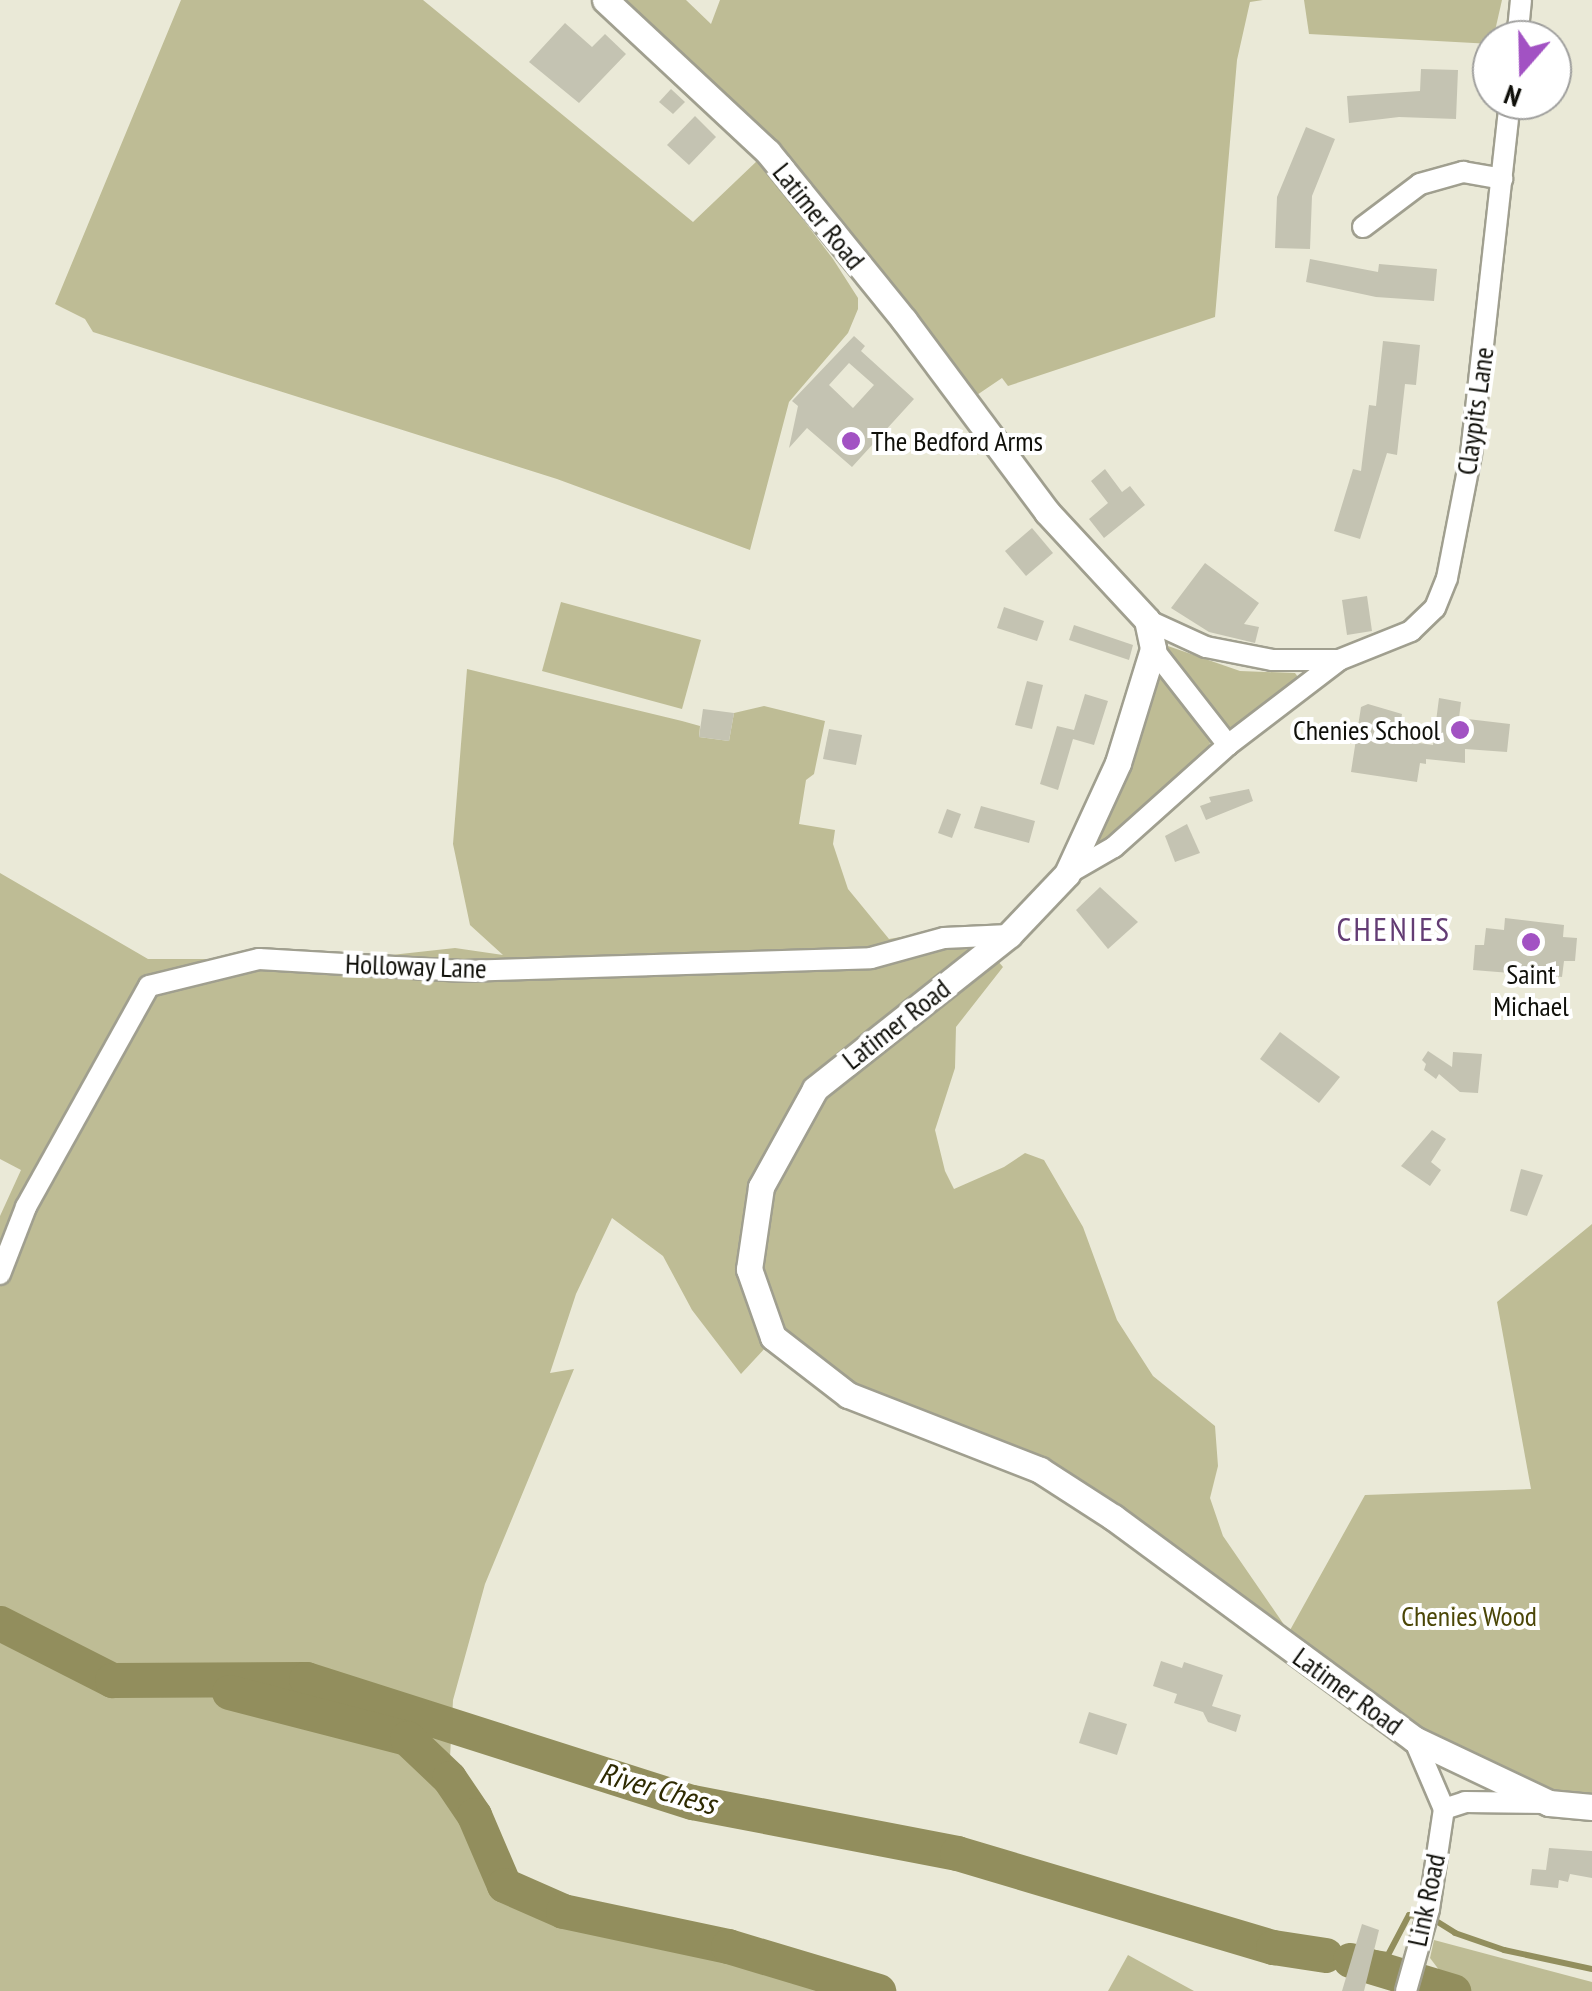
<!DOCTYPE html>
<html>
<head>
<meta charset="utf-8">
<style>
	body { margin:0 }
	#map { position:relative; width:1592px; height:1991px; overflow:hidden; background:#eae9d7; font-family:"PT Sans Narrow",sans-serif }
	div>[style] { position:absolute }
	.green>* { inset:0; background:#bebc95 }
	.stream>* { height:6px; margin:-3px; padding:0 3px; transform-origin:3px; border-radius:3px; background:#928e5d }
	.river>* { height:35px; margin:-17.5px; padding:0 17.5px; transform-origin:17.5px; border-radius:17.5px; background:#928e5d }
	.building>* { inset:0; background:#c4c3b2 }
	.roads { filter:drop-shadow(2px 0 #a09f8f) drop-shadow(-2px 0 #a09f8f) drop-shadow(0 2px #a09f8f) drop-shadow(0 -2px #a09f8f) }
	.minor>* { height:20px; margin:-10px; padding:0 10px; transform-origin:10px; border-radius:10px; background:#fff }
	.tertiary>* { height:25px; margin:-12.5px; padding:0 12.5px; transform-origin:12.5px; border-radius:12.5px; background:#fff }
	.dots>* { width:28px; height:28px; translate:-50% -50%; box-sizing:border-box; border:5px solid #fff; border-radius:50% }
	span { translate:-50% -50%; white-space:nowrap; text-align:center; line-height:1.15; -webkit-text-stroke:8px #fff; paint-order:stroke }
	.street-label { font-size:28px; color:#10100a }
	.poi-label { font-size:28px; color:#10100a }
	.left { translate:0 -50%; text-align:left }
	.right { translate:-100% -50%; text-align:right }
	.park-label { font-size:28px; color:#4b4606 }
	.water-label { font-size:30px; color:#2e2a01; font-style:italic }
	.quarter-label { font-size:32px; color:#633c74; letter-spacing:2.5px }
	.north { position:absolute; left:1472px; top:20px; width:100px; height:100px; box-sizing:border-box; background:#fff; border:2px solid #9f9f9d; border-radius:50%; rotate:200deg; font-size:28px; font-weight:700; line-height:40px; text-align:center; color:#10100a }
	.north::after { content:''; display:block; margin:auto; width:35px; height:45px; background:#a252c3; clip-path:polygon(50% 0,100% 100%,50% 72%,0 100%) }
</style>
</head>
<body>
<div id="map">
	<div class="green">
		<i style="clip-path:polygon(181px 0,423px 0,693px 222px,758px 160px,833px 259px,858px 298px,858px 309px,848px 333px,789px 402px,750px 550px,557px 479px,93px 332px,85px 319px,55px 304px)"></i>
		<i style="clip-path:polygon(620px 0,686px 0,711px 24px,720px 0,1263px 0,1250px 2px,1237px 60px,1215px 317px,1008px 386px,1002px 378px,971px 399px)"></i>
		<i style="clip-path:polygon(1304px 0,1502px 0,1492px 44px,1309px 34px)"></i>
		<i style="clip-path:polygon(561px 602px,701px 640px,682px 709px,542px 671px)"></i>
		<i style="clip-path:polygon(1165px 645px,1240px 671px,1295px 673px,1298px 677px,1234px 728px,1224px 728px,1163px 650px)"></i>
		<i style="clip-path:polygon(467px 669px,682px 721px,700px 726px,699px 737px,729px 741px,734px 713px,764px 706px,825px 721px,814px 774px,806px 780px,799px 824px,835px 830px,833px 844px,848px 889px,889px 939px,955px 928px,961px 945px,982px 951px,811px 1086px,756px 1185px,766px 1347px,741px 1374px,692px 1310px,663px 1256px,612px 1218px,576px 1294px,550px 1373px,574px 1369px,485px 1584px,453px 1700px,449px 1777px,474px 1815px,504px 1885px,563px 1911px,728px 1946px,878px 1991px,0 1991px,0 1216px,21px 1170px,0 1159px,0 873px,148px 959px,355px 959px,455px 948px,503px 955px,470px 925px,453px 844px)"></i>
		<i style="clip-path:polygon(1160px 674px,1167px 676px,1211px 735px,1209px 749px,1108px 845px,1095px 847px,1155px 676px)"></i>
		<i style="clip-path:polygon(991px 953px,1003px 967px,956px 1027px,955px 1068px,935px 1130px,945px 1171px,954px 1189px,1004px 1167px,1025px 1153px,1044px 1160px,1083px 1227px,1117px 1320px,1153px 1376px,1215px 1426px,1218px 1466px,1210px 1498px,1223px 1536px,1289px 1632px,1365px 1495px,1531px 1489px,1497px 1302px,1592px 1224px,1592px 1809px,1549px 1803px,1403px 1719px,1087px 1492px,850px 1392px,777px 1334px,752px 1267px,765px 1187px,817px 1091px)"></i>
		<i style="clip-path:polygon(1434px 1940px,1592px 1982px,1592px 1991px,1455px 1991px,1430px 1958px)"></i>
		<i style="clip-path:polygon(1128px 1955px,1194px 1991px,1108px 1991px)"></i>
	</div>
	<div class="stream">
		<i style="left:1345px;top:1959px;width:14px;rotate:-39deg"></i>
		<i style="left:1356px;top:1950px;width:32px;rotate:9deg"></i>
		<i style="left:1388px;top:1955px;width:45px;rotate:-62.3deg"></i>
		<i style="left:1409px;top:1915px;width:24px;rotate:9deg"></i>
		<i style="left:1433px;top:1919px;width:26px;rotate:32deg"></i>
		<i style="left:1455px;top:1933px;width:52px;rotate:19.1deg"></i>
		<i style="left:1504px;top:1950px;width:90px;rotate:12.2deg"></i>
	</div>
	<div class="river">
		<i style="left:0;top:1623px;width:126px;rotate:27deg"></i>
		<i style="left:112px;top:1680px;width:194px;rotate:-0.3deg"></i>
		<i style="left:306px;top:1679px;width:405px;rotate:17.7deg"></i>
		<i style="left:692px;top:1802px;width:270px;rotate:10.9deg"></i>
		<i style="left:957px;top:1853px;width:330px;rotate:16.6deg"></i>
		<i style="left:1273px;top:1947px;width:53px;rotate:8.7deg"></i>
		<i style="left:229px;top:1692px;width:184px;rotate:14.5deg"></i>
		<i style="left:407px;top:1738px;width:58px;rotate:43.6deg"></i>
		<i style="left:449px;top:1778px;width:45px;rotate:56deg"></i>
		<i style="left:474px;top:1815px;width:76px;rotate:66.8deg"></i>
		<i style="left:504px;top:1885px;width:64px;rotate:23.8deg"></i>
		<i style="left:563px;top:1911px;width:169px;rotate:12deg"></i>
		<i style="left:728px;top:1946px;width:157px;rotate:16.7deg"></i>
		<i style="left:1350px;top:1960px;width:108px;rotate:16.8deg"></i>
	</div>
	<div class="building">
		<i style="clip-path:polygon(565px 23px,592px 47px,605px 34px,626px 54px,579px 103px,529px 62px)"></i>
		<i style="clip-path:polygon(1421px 69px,1458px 70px,1456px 119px,1399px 117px,1349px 123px,1347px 96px,1420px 91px)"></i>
		<i style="clip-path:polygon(671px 89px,685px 102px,673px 114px,659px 102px)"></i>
		<i style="clip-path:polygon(695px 116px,716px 137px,689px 165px,667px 145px)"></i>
		<i style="clip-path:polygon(1306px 127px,1335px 139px,1312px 196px,1310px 249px,1275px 248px,1277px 197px)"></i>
		<i style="clip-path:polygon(1310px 259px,1378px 272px,1379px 264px,1437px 269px,1434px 301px,1376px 297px,1306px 282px)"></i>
		<i style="clip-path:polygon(evenodd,854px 336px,865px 346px,861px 351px,914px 399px,852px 467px,807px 428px,789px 448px,798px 406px,792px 401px,854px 336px,849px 363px,874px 385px,853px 408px,829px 385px,849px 363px)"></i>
		<i style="clip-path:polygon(1383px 341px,1420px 345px,1416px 385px,1405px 384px,1397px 455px,1387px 453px,1360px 539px,1334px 531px,1353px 469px,1361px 471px,1369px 405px,1376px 406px)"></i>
		<i style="clip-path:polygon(1105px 469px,1122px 492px,1130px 486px,1145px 505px,1104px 538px,1089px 519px,1108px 503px,1091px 481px)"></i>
		<i style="clip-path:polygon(1032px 528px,1053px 553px,1026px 576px,1005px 551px)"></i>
		<i style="clip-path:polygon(1205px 563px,1259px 603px,1244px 624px,1259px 627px,1255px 643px,1209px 632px,1171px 608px)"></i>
		<i style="clip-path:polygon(1367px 596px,1372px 631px,1347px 635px,1342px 600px)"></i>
		<i style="clip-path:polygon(1004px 607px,1044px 621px,1037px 641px,997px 628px)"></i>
		<i style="clip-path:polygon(1074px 625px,1133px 645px,1129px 660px,1069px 640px)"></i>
		<i style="clip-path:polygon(1027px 681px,1043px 685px,1032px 729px,1015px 725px)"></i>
		<i style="clip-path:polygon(1085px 694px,1108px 701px,1094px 745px,1073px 739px,1058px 790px,1040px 784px,1057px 726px,1074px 730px)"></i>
		<i style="clip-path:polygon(1439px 698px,1461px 702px,1459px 718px,1510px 724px,1507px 752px,1465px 749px,1465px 763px,1426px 759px,1426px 764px,1420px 763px,1417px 782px,1351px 772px,1361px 707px,1368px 704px,1402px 714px,1398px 740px,1433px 745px)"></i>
		<i style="clip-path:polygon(703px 709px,734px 713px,729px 741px,699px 737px)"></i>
		<i style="clip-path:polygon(829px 729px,862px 735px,856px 765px,823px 759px)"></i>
		<i style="clip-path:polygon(1249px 789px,1253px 801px,1206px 820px,1200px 806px,1211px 802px,1209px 797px)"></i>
		<i style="clip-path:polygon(981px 806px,1035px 821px,1029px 843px,974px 828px)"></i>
		<i style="clip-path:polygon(947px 809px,961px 814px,952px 838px,938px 833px)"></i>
		<i style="clip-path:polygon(1187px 824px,1200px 853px,1175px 862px,1165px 836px)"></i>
		<i style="clip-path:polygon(1100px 887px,1138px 922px,1108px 949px,1076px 910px)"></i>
		<i style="clip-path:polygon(1505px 918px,1564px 925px,1563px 937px,1577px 938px,1575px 961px,1564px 961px,1562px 977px,1473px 970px,1475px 945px,1484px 945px,1486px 928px,1504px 930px)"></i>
		<i style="clip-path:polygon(1280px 1032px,1340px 1077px,1319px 1103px,1260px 1059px)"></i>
		<i style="clip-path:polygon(1428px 1051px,1452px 1067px,1453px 1052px,1482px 1054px,1478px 1093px,1460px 1092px,1439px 1074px,1436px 1079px,1424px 1070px,1426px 1064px,1422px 1060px)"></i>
		<i style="clip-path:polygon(1432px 1130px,1446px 1139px,1431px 1162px,1441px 1170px,1430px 1186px,1401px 1166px)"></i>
		<i style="clip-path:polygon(1521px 1169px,1543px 1175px,1527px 1216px,1510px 1211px)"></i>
		<i style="clip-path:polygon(1161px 1661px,1182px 1668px,1184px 1662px,1223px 1675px,1212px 1706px,1241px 1715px,1236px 1732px,1208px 1722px,1203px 1712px,1174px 1703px,1177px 1694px,1153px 1686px)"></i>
		<i style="clip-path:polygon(1089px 1712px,1127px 1724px,1117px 1755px,1079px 1743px)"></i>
		<i style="clip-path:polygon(1549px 1848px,1592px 1851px,1592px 1878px,1570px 1874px,1568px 1882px,1559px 1880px,1558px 1888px,1530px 1885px,1532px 1869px,1546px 1870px)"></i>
		<i style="clip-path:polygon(1362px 1924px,1379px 1930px,1364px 1991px,1342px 1991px)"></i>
	</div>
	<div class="roads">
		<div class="minor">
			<i style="left:1517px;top:40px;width:40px;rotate:-84.3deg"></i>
			<i style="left:1363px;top:227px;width:71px;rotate:-37deg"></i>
			<i style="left:1420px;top:184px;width:45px;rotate:-15.6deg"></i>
			<i style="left:1463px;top:172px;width:40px;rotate:10deg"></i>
			<i style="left:1147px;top:620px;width:65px;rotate:24.6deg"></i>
			<i style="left:1206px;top:647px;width:67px;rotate:11.1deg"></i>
			<i style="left:1272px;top:660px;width:67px"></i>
			<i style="left:1153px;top:649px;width:122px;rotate:52deg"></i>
			<i style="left:1067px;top:874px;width:54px;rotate:-29.9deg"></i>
			<i style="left:1114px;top:847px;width:153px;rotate:-41.8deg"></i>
			<i style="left:1228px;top:745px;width:140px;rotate:-37.4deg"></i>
			<i style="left:1339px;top:660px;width:78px;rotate:-21.9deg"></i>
			<i style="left:1411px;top:631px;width:33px;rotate:-44deg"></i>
			<i style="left:1435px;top:608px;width:32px;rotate:-68deg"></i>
			<i style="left:1447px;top:578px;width:126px;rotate:-79deg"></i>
			<i style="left:1471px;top:454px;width:356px;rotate:-83.7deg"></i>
			<i style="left:0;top:1274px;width:72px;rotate:-68.8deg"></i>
			<i style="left:26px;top:1207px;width:253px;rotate:-60.9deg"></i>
			<i style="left:149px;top:986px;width:113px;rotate:-13.8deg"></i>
			<i style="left:259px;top:959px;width:204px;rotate:3.4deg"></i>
			<i style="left:463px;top:971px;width:408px;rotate:-1.8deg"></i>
			<i style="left:871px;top:958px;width:76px;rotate:-15.3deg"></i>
			<i style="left:944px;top:938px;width:65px;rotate:-2.6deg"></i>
			<i style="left:1444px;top:1809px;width:22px;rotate:-18deg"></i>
			<i style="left:1465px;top:1802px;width:81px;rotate:0.7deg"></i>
			<i style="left:1406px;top:1991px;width:85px;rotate:-74.3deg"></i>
			<i style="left:1429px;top:1909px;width:101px;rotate:-81.5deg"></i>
			<i style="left:1444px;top:1809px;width:76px;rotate:-113.2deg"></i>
		</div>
		<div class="tertiary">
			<i style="left:605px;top:0;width:223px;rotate:43deg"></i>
			<i style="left:768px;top:152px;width:216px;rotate:51deg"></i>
			<i style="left:904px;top:320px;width:239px;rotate:53.3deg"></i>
			<i style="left:1047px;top:512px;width:147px;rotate:47.2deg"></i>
			<i style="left:1147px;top:620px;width:30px;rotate:78deg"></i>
			<i style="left:1153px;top:649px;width:119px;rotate:107.1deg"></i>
			<i style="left:1118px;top:763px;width:122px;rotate:114.7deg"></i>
			<i style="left:1067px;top:874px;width:84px;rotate:133.6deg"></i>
			<i style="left:1009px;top:935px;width:248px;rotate:141.6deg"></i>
			<i style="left:815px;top:1089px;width:112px;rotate:118.9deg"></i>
			<i style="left:761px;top:1187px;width:83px;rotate:98.3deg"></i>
			<i style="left:749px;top:1269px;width:72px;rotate:70.6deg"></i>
			<i style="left:773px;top:1337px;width:95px;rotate:37.7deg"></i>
			<i style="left:848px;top:1395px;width:206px;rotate:21.3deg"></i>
			<i style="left:1040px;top:1470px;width:87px;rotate:32.8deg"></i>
			<i style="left:1113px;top:1517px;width:374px;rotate:36.4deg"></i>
			<i style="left:1414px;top:1739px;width:149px;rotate:25.4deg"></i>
			<i style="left:1549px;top:1803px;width:43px;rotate:5.3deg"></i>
		</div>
	</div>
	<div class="dots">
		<i style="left:851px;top:441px;background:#a252c3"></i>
		<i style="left:1460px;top:730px;background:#a252c3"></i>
		<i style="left:1531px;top:942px;background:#a252c3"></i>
	</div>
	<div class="street-label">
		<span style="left:819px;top:216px;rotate:51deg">Latimer Road</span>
		<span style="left:1475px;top:411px;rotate:-82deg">Claypits Lane</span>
		<span style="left:416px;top:966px;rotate:2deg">Holloway Lane</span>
		<span style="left:896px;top:1024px;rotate:-38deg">Latimer Road</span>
		<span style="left:1348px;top:1691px;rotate:36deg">Latimer Road</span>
		<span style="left:1426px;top:1900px;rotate:-78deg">Link Road</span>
	</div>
	<div class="poi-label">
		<span class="left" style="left:871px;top:441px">The Bedford Arms</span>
		<span class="right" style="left:1440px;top:730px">Chenies School</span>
		<span style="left:1531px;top:990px">Saint<br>Michael</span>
	</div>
	<div class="park-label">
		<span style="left:1469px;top:1616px">Chenies Wood</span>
	</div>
	<div class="water-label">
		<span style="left:658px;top:1788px;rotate:16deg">River Chess</span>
	</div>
	<div class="quarter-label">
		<span style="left:1394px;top:929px">CHENIES</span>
	</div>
	<div class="north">N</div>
</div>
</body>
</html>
